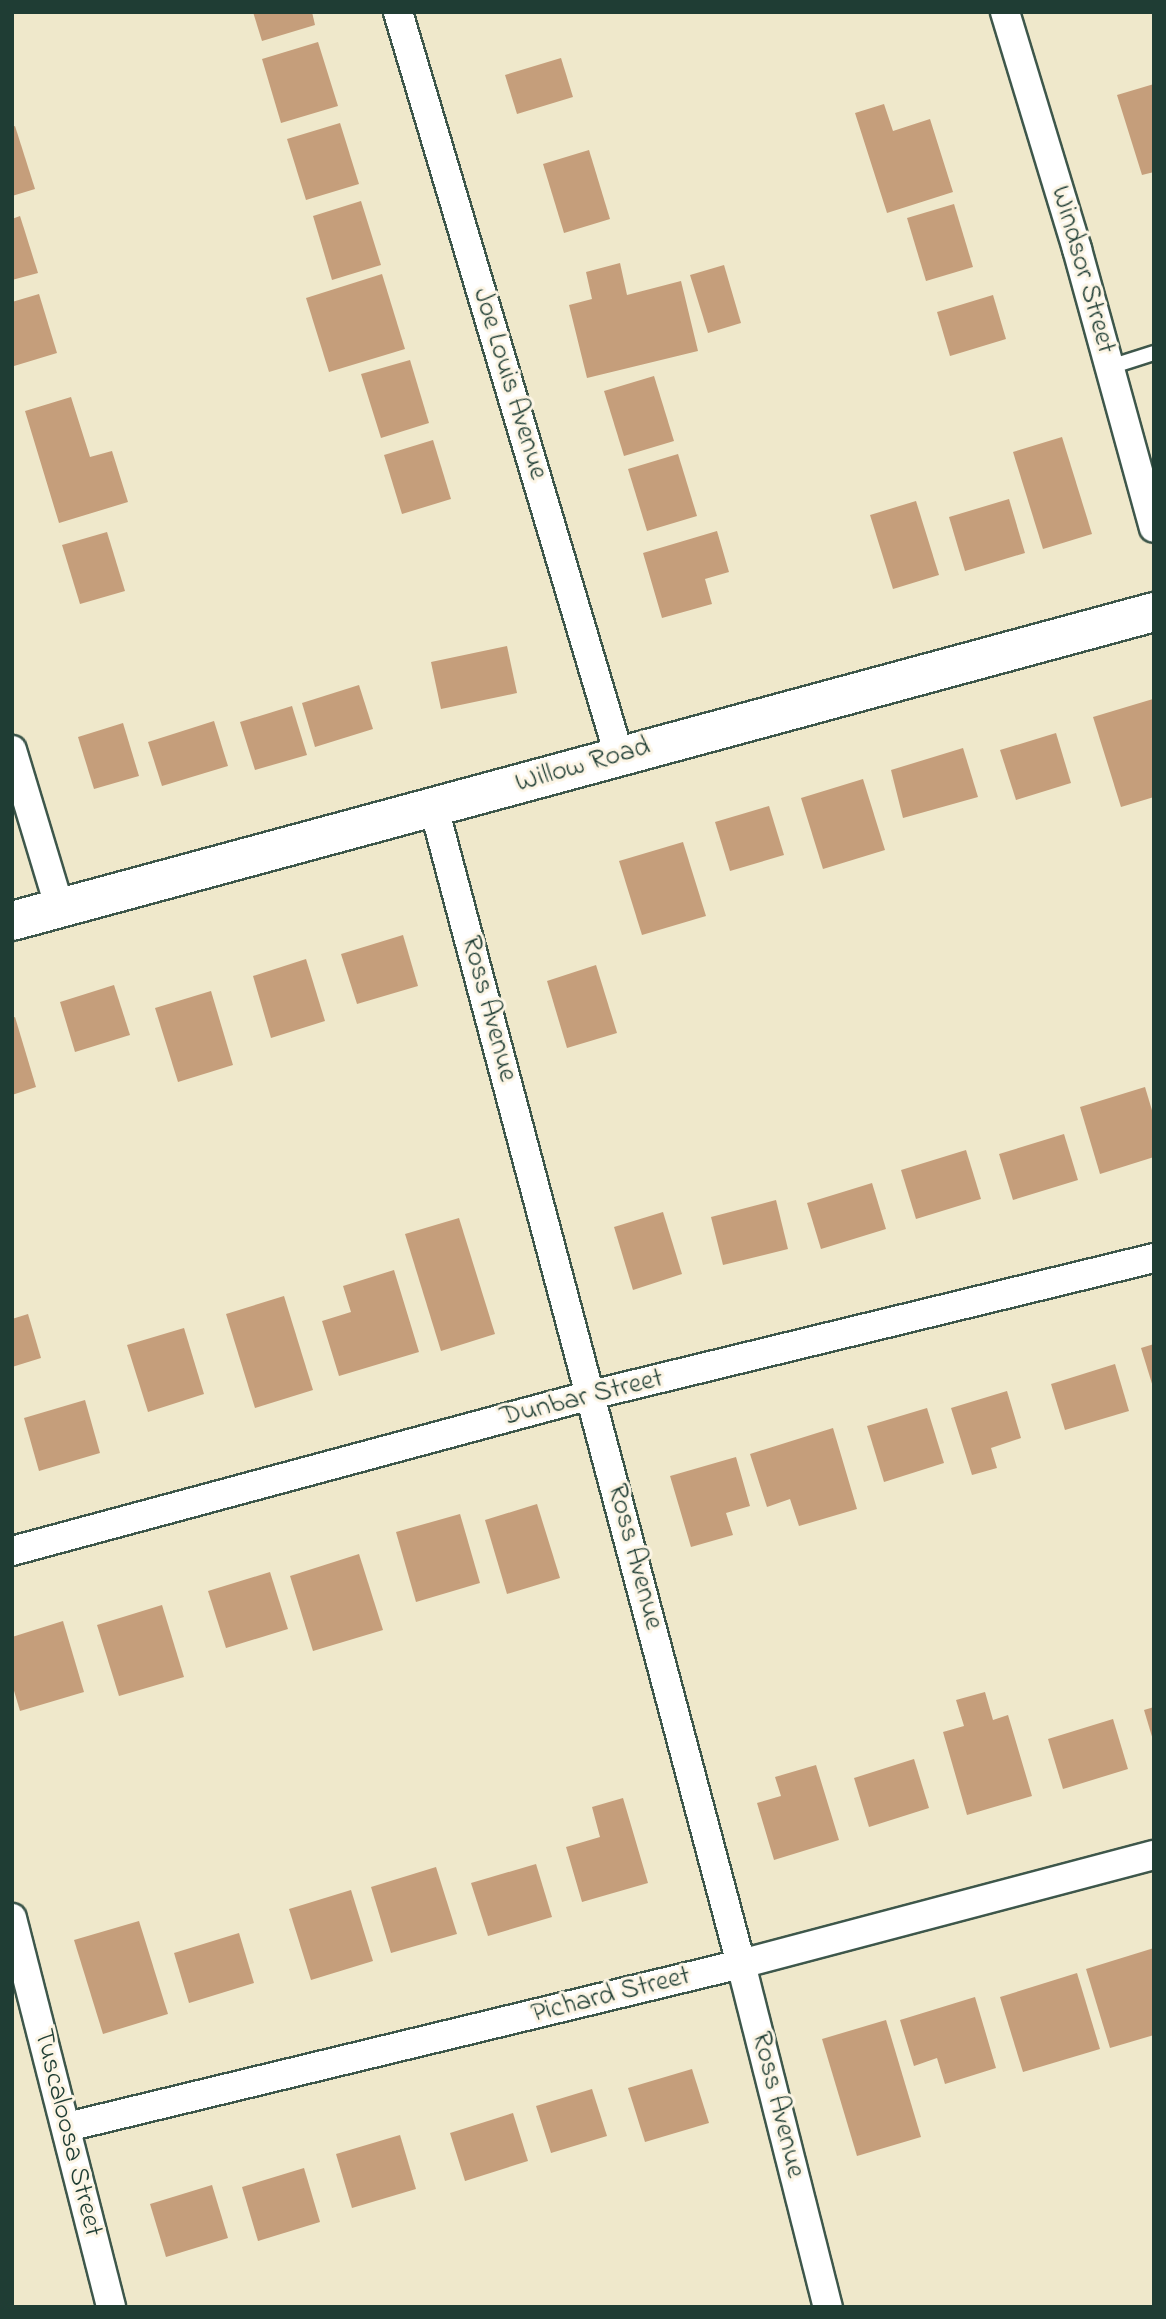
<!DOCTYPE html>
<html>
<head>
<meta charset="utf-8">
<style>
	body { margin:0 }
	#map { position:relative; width:1166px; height:2319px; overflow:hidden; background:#efe8cb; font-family:"Indie Flower",sans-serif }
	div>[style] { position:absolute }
	.building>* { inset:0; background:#c59e7b }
	.roads { filter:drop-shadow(2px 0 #3e574b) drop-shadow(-2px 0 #3e574b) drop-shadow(0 2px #3e574b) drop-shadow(0 -2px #3e574b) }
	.lane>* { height:14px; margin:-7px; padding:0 7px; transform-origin:7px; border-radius:7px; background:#fff }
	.street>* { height:28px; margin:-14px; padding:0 14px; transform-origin:14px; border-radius:14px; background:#fff }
	.secondary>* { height:38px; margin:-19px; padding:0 19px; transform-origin:19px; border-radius:19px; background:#fff }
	span { translate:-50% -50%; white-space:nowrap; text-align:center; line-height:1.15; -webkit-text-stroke:6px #fcf5e5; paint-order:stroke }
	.street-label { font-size:28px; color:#1f3d34 }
	.frame { position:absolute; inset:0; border:14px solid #1f3d34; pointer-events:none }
</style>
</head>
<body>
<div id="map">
	<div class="building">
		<i style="clip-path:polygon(253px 12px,312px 12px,315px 25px,262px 41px)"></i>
		<i style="clip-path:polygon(318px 42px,338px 106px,281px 123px,262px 59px)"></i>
		<i style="clip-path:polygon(561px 58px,573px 97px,517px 114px,505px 75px)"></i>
		<i style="clip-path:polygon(1154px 84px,1154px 172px,1142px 175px,1117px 95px)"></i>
		<i style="clip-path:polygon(884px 104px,893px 131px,930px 119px,953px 192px,887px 213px,855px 113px)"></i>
		<i style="clip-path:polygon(340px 123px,359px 184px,306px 200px,287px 139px)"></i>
		<i style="clip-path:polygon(15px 126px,35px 189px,12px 196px,12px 127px)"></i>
		<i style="clip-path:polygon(589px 150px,610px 219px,564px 233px,543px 164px)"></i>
		<i style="clip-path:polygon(361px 201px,381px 265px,332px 280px,313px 216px)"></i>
		<i style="clip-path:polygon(954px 204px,973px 267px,926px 281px,907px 218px)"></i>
		<i style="clip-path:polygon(20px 216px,38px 273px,12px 280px,12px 219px)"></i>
		<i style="clip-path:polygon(620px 263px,627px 295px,681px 281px,698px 351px,587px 378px,569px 305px,592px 299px,586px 272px)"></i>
		<i style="clip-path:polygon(724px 265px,741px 323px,708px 333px,690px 275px)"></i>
		<i style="clip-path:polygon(382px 274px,405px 349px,329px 372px,306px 298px)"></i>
		<i style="clip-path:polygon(39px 294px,57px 353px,14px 366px,12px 302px)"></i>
		<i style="clip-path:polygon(993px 295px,1006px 339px,950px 356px,937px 312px)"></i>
		<i style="clip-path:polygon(410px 360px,429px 423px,381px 438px,361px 374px)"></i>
		<i style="clip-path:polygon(654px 376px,674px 441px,624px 456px,604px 391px)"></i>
		<i style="clip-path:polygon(71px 397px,90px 457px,112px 451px,128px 502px,59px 523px,25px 411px)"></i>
		<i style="clip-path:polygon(1062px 437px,1092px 534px,1043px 549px,1013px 452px)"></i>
		<i style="clip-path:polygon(433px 440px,451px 499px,402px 514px,384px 455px)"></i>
		<i style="clip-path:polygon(678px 454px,697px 516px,647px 531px,628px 469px)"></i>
		<i style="clip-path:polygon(1009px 499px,1025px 553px,965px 571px,949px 517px)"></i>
		<i style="clip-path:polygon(916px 501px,939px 575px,893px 589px,870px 515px)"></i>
		<i style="clip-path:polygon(717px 531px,729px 572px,705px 579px,712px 604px,662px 618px,643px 553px)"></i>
		<i style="clip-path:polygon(107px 532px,125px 591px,80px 604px,62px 545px)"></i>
		<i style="clip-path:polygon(507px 646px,517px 693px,441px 709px,431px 662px)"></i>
		<i style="clip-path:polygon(359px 685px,373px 729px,315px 747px,302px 703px)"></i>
		<i style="clip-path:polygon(1153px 699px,1154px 797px,1121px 807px,1093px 717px)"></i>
		<i style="clip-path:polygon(292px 706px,307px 755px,255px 770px,240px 722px)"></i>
		<i style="clip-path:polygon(214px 721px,228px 766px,162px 786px,148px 742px)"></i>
		<i style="clip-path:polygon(123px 723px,139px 776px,94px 789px,78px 737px)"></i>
		<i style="clip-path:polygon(1056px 733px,1071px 783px,1016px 800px,1000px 750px)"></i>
		<i style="clip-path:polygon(963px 748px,978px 797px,903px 818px,891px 770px)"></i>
		<i style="clip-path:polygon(863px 779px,885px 850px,823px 869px,801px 798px)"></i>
		<i style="clip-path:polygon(769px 806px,784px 855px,730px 871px,715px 822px)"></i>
		<i style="clip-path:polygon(683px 842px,706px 916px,642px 935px,619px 861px)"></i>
		<i style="clip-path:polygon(403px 935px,418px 986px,357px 1004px,341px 954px)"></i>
		<i style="clip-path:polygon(306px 959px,325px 1021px,271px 1038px,253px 976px)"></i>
		<i style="clip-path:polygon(596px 965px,617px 1033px,567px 1048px,547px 981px)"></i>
		<i style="clip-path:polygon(114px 985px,130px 1035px,75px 1052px,60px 1002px)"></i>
		<i style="clip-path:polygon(211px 991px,233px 1065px,178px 1082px,155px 1008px)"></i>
		<i style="clip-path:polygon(15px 1017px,36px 1087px,12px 1095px,12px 1018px)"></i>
		<i style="clip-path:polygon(1145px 1087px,1154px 1117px,1154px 1157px,1100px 1174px,1080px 1107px)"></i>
		<i style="clip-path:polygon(1064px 1134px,1078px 1180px,1013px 1200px,999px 1154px)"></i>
		<i style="clip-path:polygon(966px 1150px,981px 1199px,916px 1219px,901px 1170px)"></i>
		<i style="clip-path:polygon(872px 1183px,886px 1229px,821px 1249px,807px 1203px)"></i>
		<i style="clip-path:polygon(776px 1200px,788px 1249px,723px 1265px,711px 1217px)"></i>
		<i style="clip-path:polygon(663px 1212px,682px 1274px,633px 1290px,614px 1227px)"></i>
		<i style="clip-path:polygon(459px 1218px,495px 1334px,441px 1351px,405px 1234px)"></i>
		<i style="clip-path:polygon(394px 1270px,419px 1352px,339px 1376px,322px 1321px,351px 1312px,343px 1286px)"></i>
		<i style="clip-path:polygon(284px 1296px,313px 1390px,255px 1408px,226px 1314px)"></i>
		<i style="clip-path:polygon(28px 1314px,41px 1358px,12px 1367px,12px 1319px)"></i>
		<i style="clip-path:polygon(184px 1328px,204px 1394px,148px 1412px,127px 1345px)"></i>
		<i style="clip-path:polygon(1154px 1344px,1154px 1387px,1153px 1387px,1141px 1348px)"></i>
		<i style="clip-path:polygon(1115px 1364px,1129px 1411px,1065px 1430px,1051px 1384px)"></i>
		<i style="clip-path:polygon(1007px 1391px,1021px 1438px,991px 1448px,997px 1468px,972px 1475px,951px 1408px)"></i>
		<i style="clip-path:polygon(85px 1400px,100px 1453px,39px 1471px,24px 1418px)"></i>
		<i style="clip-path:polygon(927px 1408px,944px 1463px,884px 1482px,867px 1426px)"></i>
		<i style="clip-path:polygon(833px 1428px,857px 1509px,799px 1526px,790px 1499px,767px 1507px,750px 1454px)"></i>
		<i style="clip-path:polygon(736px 1457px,750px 1506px,726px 1513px,733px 1535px,691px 1547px,670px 1476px)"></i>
		<i style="clip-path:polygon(537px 1504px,560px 1578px,507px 1594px,485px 1520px)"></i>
		<i style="clip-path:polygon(460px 1514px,480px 1583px,416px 1602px,396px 1532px)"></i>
		<i style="clip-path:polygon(359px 1554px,383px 1630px,313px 1651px,290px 1576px)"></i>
		<i style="clip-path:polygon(270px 1572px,288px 1629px,226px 1648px,208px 1591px)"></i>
		<i style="clip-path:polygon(162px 1605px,184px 1677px,119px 1696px,97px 1625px)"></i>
		<i style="clip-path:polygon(63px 1621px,84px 1692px,20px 1711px,12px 1684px,12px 1637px)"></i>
		<i style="clip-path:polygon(985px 1692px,993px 1720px,1008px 1715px,1032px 1796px,967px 1815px,943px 1732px,964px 1726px,956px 1700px)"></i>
		<i style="clip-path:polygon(1154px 1707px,1154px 1740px,1153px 1740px,1144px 1710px)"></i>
		<i style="clip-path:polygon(1113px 1719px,1128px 1769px,1063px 1789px,1048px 1739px)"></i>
		<i style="clip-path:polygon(914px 1759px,929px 1808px,869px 1827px,854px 1778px)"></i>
		<i style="clip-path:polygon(816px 1765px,839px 1840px,774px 1860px,757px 1803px,781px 1796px,775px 1777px)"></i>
		<i style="clip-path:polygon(623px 1798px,648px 1883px,582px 1902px,566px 1847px,600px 1837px,592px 1807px)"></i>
		<i style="clip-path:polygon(536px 1864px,552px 1917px,488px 1936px,471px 1883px)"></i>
		<i style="clip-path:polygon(436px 1867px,457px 1934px,391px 1953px,371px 1887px)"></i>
		<i style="clip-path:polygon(351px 1890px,373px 1961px,311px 1980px,289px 1909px)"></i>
		<i style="clip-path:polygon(139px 1921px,168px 2014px,103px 2034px,74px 1940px)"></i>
		<i style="clip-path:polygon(239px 1933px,254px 1983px,189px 2003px,174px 1953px)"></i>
		<i style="clip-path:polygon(1154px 1948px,1154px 2035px,1110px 2048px,1086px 1969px)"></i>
		<i style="clip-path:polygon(1077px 1973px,1100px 2049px,1023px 2072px,1000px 1997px)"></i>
		<i style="clip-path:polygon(975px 1997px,996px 2068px,945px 2084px,937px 2058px,914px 2066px,900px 2020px)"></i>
		<i style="clip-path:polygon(886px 2020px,921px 2137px,857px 2156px,822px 2039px)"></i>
		<i style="clip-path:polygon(692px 2069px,709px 2123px,645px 2142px,628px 2088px)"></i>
		<i style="clip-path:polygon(592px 2089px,607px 2136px,551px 2153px,536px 2106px)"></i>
		<i style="clip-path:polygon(513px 2113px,528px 2161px,465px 2181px,450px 2133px)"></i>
		<i style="clip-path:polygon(400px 2135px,416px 2189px,352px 2208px,336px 2154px)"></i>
		<i style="clip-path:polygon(304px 2168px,320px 2222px,258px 2241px,242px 2187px)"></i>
		<i style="clip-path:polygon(212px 2185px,228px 2238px,166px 2257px,150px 2204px)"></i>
	</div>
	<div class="roads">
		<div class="lane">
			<i style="left:1110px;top:367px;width:46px;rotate:-17.7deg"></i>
		</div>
		<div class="street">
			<i style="left:398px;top:12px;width:775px;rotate:73.44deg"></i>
			<i style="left:1005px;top:12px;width:248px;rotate:73.1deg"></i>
			<i style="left:1077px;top:249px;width:289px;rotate:74.6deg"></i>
			<i style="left:12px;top:750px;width:166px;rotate:73.2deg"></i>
			<i style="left:434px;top:808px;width:1196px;rotate:75.13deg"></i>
			<i style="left:741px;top:1964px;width:354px;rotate:75.8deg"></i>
			<i style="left:12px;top:1551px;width:600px;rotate:-15.08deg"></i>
			<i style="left:591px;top:1395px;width:579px;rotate:-13.68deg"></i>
			<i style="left:12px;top:1918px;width:401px;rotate:75.7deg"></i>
			<i style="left:67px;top:2127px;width:693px;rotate:-13.6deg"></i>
			<i style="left:741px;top:1964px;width:427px;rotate:-14.8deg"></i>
		</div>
		<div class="secondary">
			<i style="left:12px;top:921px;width:1183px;rotate:-15.14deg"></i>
		</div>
	</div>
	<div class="street-label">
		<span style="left:1082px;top:270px;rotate:74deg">Windsor Street</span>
		<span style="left:509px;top:384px;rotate:73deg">Joe Louis Avenue</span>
		<span style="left:583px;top:766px;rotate:-16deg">Willow Road</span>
		<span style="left:488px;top:1009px;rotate:75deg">Ross Avenue</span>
		<span style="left:582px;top:1399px;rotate:-14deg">Dunbar Street</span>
		<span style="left:634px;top:1557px;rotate:75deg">Ross Avenue</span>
		<span style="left:611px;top:1996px;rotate:-14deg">Pichard Street</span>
		<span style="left:777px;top:2105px;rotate:76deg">Ross Avenue</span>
		<span style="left:67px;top:2133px;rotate:76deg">Tuscaloosa Street</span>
	</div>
	<div class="frame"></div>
</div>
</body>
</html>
